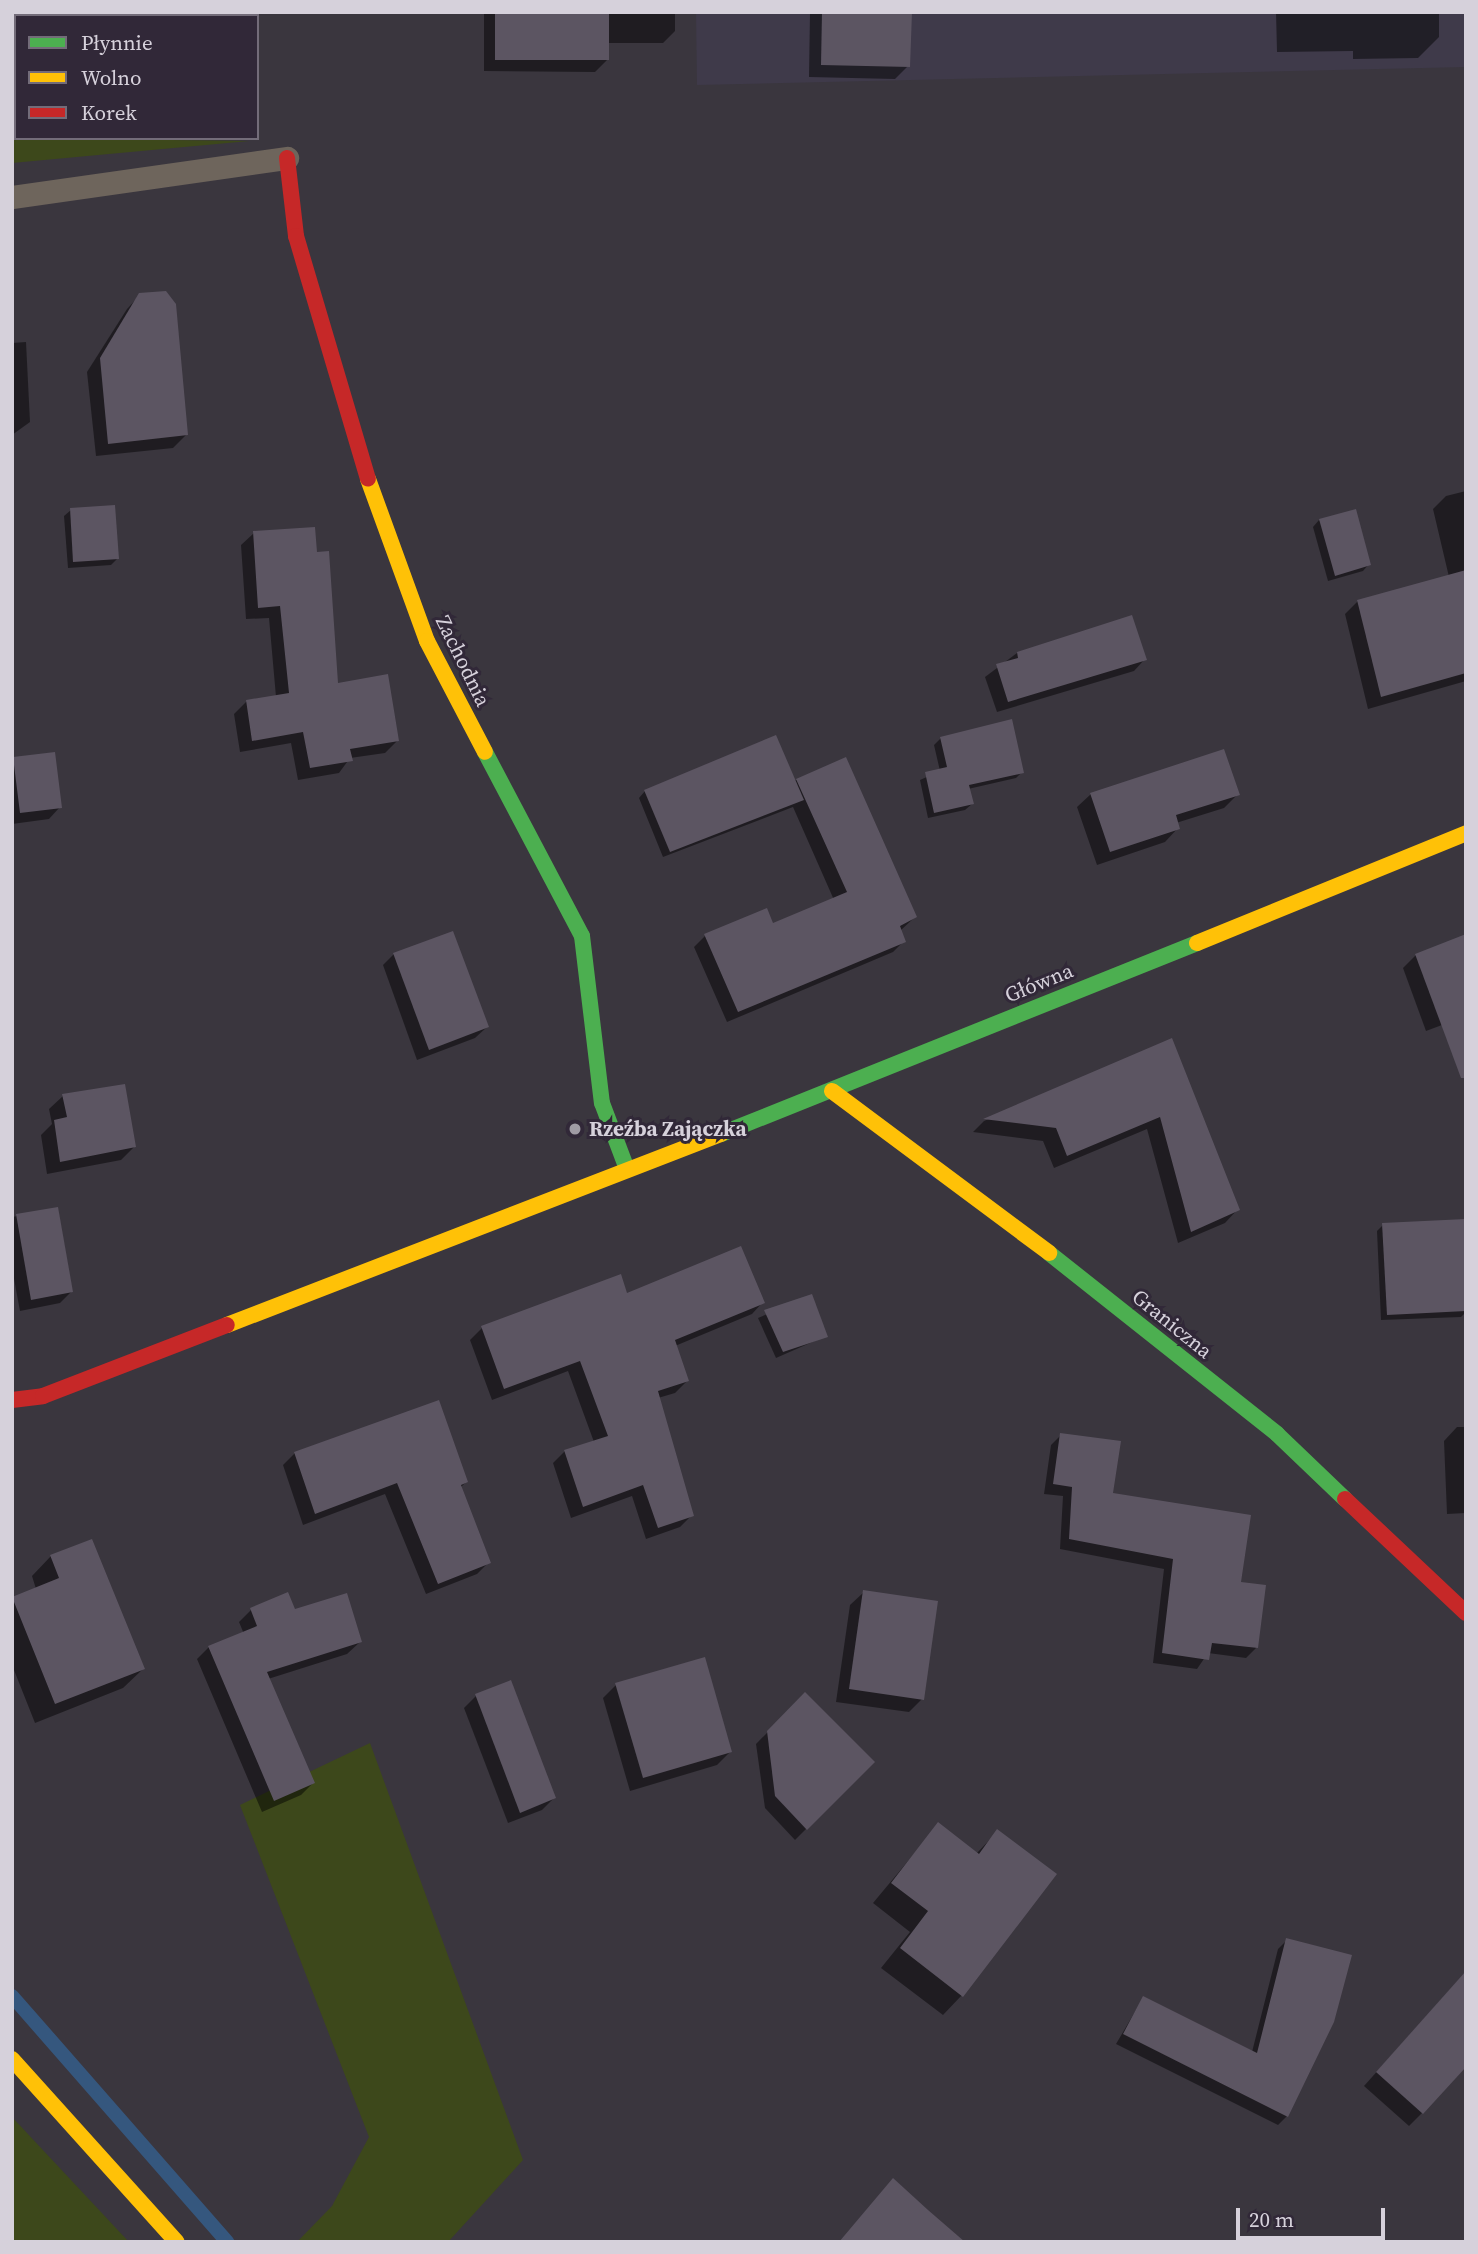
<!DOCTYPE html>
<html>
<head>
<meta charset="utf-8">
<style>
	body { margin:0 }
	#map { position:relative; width:1478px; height:2254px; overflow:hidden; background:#3a363e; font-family:"Source Serif 4",serif }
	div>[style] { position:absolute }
	.industrial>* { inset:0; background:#3f3a4a }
	.green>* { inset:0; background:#3d481b }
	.shadow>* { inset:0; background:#0007 }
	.stream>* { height:14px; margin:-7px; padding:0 7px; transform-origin:7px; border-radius:7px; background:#35577e }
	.building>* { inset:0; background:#5c5562 }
	.lane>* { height:23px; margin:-11.5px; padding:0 11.5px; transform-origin:11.5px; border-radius:11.5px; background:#6e655c }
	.fast>* { height:16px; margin:-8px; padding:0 8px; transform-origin:8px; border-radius:8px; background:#4caf50 }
	.slow>* { height:16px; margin:-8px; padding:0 8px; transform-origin:8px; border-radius:8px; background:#ffc107 }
	.jam>* { height:16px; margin:-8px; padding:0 8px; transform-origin:8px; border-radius:8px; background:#c62828 }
	.dots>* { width:19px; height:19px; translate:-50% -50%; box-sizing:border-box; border:4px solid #312838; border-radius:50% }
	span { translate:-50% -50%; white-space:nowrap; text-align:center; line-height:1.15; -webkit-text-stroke:6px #312838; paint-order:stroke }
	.street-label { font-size:21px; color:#d6d1db }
	.poi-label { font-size:21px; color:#d6d1db; font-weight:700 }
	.left { translate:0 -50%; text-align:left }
	.frame { position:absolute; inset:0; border:14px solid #d6d1db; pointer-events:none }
	.legend { position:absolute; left:14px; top:14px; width:245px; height:126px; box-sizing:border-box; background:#312838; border:2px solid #736c79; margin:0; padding:9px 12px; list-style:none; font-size:21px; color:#d6d1db }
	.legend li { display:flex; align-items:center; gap:14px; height:35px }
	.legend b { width:35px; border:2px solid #736c79 }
	.scale { position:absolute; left:1236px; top:2208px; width:149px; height:32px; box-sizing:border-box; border:4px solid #d6d1db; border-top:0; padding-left:9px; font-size:21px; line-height:24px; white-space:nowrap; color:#d6d1db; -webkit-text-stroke:5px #312838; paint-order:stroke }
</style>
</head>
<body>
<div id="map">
	<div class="industrial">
		<i style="clip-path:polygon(696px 12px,1466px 12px,1466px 67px,697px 85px)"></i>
	</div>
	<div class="green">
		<i style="clip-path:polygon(13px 12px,246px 12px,16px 16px,16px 138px,249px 141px,12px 163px)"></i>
		<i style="clip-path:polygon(370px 1743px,523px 2160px,448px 2242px,297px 2242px,332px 2206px,369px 2137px,240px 1805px)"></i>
		<i style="clip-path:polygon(12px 2117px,129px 2242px,12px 2242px)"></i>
	</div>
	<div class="shadow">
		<i style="clip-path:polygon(484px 12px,675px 12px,675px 31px,663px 43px,607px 43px,607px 60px,595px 72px,484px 71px)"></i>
		<i style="clip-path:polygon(810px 12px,909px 12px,908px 66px,895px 79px,809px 77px)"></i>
		<i style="clip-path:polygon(1276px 12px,1439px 12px,1439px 37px,1418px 58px,1353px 59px,1353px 51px,1277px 52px)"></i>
		<i style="clip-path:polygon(140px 295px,186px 435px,173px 448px,96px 456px,87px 372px,127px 309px)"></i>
		<i style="clip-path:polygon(26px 342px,30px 422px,12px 435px,12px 343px)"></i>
		<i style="clip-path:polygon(1466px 491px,1466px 681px,1368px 709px,1345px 614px,1358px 601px,1449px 577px,1433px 509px,1446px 496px)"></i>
		<i style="clip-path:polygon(71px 510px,117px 559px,111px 565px,68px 568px,64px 516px)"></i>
		<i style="clip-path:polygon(1319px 520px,1369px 564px,1363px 571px,1328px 581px,1313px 527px)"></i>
		<i style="clip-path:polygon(254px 533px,315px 554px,337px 685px,397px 741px,385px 753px,350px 758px,339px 773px,298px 780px,291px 743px,240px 752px,234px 714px,246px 702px,276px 697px,269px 618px,246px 619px,241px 545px)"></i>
		<i style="clip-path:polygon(1017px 653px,1145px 659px,1134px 671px,997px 712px,985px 677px)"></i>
		<i style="clip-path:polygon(941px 738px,1022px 772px,1016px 778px,968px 789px,972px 804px,965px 810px,928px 818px,920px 780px,940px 771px,934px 745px)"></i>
		<i style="clip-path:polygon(14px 758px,60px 807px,49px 819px,12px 824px)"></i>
		<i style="clip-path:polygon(797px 780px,915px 917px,900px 931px,904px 941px,893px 952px,727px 1022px,694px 947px,705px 936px,772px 925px,834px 900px,793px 807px,663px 857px,639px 798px,645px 791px)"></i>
		<i style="clip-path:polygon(1091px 794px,1238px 794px,1224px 808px,1176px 823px,1178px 828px,1165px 842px,1097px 865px,1077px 807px)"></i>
		<i style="clip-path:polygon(394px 954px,487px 1027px,475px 1038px,417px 1060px,383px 965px)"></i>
		<i style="clip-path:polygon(1416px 955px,1466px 1016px,1426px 1031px,1403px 968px)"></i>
		<i style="clip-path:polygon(1172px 1041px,1238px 1209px,1225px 1223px,1178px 1243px,1147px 1129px,1054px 1168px,1043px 1141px,973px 1132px,984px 1121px)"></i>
		<i style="clip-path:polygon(63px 1096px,134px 1147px,121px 1160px,47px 1174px,41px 1135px,52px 1124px,49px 1109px)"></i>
		<i style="clip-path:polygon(57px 1209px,71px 1292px,60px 1303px,20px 1311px,12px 1268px,12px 1217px)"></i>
		<i style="clip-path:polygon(1383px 1225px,1466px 1269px,1466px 1312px,1461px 1317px,1381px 1320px,1377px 1231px)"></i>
		<i style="clip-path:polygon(626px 1295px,763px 1302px,752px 1314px,675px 1346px,687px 1381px,675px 1393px,658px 1398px,692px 1515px,680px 1527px,646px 1539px,632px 1496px,571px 1518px,553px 1463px,565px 1451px,594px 1442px,568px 1371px,492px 1400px,470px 1340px,482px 1328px)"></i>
		<i style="clip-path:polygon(811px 1296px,826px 1336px,776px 1358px,758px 1318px)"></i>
		<i style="clip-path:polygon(1457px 1427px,1466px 1427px,1466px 1513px,1447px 1514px,1444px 1441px)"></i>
		<i style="clip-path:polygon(1061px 1435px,1111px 1494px,1239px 1584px,1256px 1648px,1246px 1658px,1208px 1653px,1197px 1669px,1153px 1663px,1164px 1569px,1060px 1549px,1063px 1496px,1044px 1494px,1051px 1445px)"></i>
		<i style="clip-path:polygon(295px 1453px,466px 1482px,460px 1488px,489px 1562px,477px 1574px,426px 1594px,385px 1494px,303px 1525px,283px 1465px)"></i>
		<i style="clip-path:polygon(51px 1556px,143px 1669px,123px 1688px,35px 1723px,12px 1665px,12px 1599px,36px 1589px,32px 1576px)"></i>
		<i style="clip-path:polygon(864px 1592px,922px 1699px,909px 1712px,836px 1702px,850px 1605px)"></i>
		<i style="clip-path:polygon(251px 1610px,294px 1611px,360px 1642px,347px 1654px,268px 1679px,313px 1783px,301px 1795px,262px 1812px,197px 1659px,209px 1647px,244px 1634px,239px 1622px)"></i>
		<i style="clip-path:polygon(616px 1685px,730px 1752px,717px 1765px,630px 1791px,603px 1698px)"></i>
		<i style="clip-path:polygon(805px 1694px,873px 1762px,795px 1840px,765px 1808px,756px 1744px)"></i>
		<i style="clip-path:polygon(476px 1696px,554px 1798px,542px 1810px,508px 1823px,464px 1708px)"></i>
		<i style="clip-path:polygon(938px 1825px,976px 1854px,998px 1831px,962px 1995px,943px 2015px,881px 1968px,910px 1932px,873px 1903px)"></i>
		<i style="clip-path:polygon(1287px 1940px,1287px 2116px,1278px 2125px,1116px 2044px,1143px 1998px,1252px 2052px,1278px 1949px)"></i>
		<i style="clip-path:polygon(1466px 1972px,1422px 2113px,1409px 2126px,1364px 2086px)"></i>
	</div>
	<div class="stream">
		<i style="left:12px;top:1996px;width:327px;rotate:48.8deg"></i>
	</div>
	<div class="building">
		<i style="clip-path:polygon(495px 12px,609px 12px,609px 60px,495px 60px)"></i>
		<i style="clip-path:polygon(822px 12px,912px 12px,910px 67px,821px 65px)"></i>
		<i style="clip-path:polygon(166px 291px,176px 304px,188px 435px,108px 444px,100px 358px,139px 293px)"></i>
		<i style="clip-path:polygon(115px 505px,119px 559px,73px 562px,70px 508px)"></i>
		<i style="clip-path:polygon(1356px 509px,1371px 565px,1335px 576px,1319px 519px)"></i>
		<i style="clip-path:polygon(315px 527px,317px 552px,329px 551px,338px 683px,388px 674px,399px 741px,350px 749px,353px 761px,310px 768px,303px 732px,252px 741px,246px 700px,289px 693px,280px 606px,258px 608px,253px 531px)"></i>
		<i style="clip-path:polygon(1466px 570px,1466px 673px,1381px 697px,1357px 600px)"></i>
		<i style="clip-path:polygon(1132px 615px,1147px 660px,1008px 702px,996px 664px,1018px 658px,1017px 652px)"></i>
		<i style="clip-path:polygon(1012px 719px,1024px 773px,969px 785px,974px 804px,934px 813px,925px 772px,947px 767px,940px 737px)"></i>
		<i style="clip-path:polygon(776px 735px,804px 800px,670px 852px,644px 790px)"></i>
		<i style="clip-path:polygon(1224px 749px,1240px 795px,1176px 815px,1180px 829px,1110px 852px,1090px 793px)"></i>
		<i style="clip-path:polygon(55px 752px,62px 808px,20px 813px,13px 757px)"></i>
		<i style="clip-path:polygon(846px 757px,917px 917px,900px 926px,906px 942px,738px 1012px,704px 934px,767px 908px,773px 923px,847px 892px,796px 779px)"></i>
		<i style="clip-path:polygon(453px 931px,489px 1027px,429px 1050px,393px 953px)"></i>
		<i style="clip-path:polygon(1466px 934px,1466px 1078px,1461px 1078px,1415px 954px)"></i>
		<i style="clip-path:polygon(1172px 1038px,1240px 1210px,1191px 1232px,1160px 1117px,1067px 1156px,1056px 1128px,983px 1119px)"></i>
		<i style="clip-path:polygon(125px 1084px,136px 1147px,60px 1162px,54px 1120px,67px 1117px,62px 1094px)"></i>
		<i style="clip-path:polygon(58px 1207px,73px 1292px,31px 1300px,16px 1214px)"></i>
		<i style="clip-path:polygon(1466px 1219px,1466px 1311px,1387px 1315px,1382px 1223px)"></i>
		<i style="clip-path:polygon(741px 1246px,765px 1303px,675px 1340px,689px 1381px,658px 1391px,694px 1516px,658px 1528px,643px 1485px,583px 1507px,564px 1450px,608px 1436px,580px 1361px,504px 1389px,481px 1326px,621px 1274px,627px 1293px)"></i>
		<i style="clip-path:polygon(812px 1294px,828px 1337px,783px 1352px,764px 1310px)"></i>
		<i style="clip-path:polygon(439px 1400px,468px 1482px,461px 1485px,491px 1563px,438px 1584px,397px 1483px,315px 1514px,294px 1452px)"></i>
		<i style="clip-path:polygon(1060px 1433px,1121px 1441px,1113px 1493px,1251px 1515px,1241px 1582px,1266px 1585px,1258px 1648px,1212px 1643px,1209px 1660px,1162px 1653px,1173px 1559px,1069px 1539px,1072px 1487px,1053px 1484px)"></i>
		<i style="clip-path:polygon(92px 1539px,145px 1669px,55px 1704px,12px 1597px,59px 1578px,50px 1555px)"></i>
		<i style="clip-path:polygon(863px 1590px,938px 1601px,924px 1700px,849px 1689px)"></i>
		<i style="clip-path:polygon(288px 1592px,295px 1609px,347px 1593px,362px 1642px,267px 1672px,315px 1783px,274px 1801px,208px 1646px,257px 1626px,250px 1608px)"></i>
		<i style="clip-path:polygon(705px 1657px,732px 1752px,643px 1778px,615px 1683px)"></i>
		<i style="clip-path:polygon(511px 1680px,556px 1798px,520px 1813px,475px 1694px)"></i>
		<i style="clip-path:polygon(805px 1692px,875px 1762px,807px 1830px,775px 1796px,767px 1731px)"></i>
		<i style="clip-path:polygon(938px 1822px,979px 1854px,997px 1829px,1057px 1874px,963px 1997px,900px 1948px,928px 1911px,891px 1883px)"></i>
		<i style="clip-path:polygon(1286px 1938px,1352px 1955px,1334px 2022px,1288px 2117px,1123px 2034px,1143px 1996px,1257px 2053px)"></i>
		<i style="clip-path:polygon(1466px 1971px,1466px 2067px,1423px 2114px,1376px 2072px)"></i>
		<i style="clip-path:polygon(893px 2178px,928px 2210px,965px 2242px,839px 2242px)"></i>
	</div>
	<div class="lane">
		<i style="left:12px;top:197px;width:278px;rotate:-8.1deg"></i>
	</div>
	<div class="fast">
		<i style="left:485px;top:752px;width:208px;rotate:62.2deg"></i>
		<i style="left:582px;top:936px;width:168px;rotate:83.2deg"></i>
		<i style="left:602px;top:1103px;width:71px;rotate:69.3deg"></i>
		<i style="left:721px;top:1134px;width:513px;rotate:-21.86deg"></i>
		<i style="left:1049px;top:1253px;width:291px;rotate:38.4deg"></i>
		<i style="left:1277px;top:1434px;width:94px;rotate:43.7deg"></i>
	</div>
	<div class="slow">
		<i style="left:368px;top:479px;width:172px;rotate:70deg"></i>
		<i style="left:427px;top:641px;width:125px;rotate:62.4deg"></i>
		<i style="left:1197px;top:943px;width:291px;rotate:-22.2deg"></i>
		<i style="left:832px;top:1091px;width:271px;rotate:36.7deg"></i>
		<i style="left:227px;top:1325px;width:530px;rotate:-21.14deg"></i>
		<i style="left:12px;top:2059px;width:246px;rotate:48deg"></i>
	</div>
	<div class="jam">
		<i style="left:287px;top:158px;width:79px;rotate:83.4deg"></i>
		<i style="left:296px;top:236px;width:253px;rotate:73.5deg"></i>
		<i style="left:12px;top:1400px;width:31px;rotate:-7deg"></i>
		<i style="left:43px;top:1396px;width:197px;rotate:-21.1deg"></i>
		<i style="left:1345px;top:1499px;width:166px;rotate:43.3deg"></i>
	</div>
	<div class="dots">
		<i style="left:575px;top:1129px;background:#9f9ba4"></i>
	</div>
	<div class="street-label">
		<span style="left:463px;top:661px;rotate:64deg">Zachodnia</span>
		<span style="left:1039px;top:983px;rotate:-22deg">Główna</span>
		<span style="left:1172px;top:1324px;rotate:39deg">Graniczna</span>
	</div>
	<div class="poi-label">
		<span class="left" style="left:589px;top:1129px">Rzeźba Zajączka</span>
	</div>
	<div class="frame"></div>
	<ul class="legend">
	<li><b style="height:9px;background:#4caf50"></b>Płynnie</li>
	<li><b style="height:9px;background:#ffc107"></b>Wolno</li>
	<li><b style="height:9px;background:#c62828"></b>Korek</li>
	</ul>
	<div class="scale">20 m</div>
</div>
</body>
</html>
